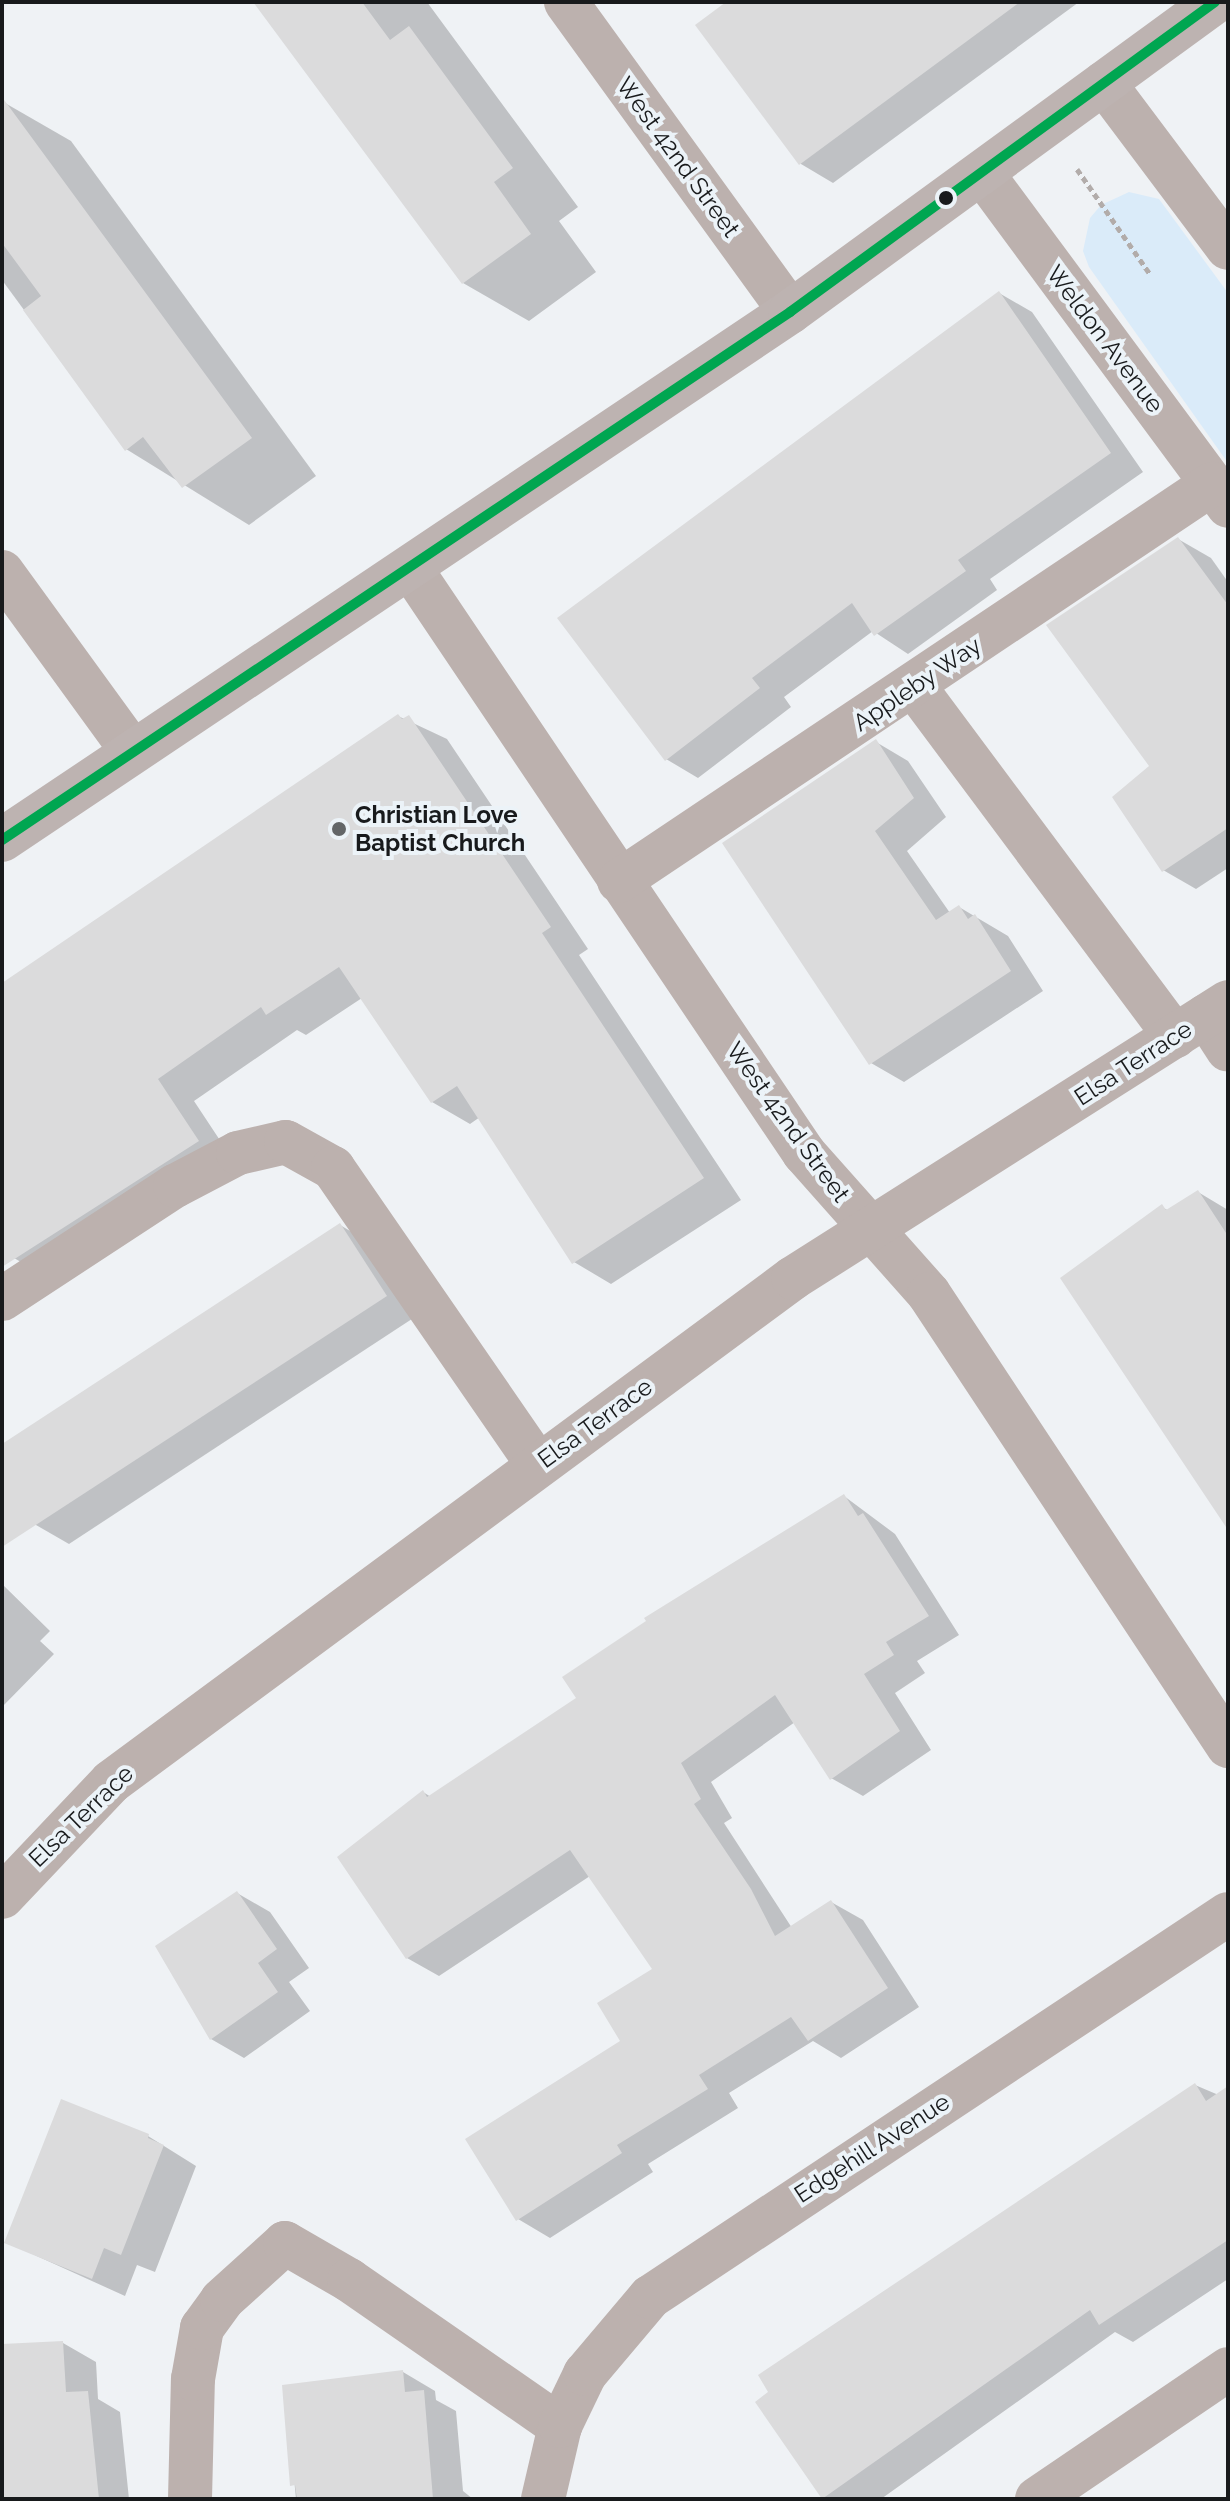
<!DOCTYPE html>
<html>
<head>
<meta charset="utf-8">
<style>
	body { margin:0 }
	#map { position:relative; width:1230px; height:2501px; overflow:hidden; background:#eff2f5; font-family:Raleway,sans-serif }
	div>[style] { position:absolute }
	.green>* { inset:0; background:#daebf9 }
	.shadow>* { inset:0; background:#0003 }
	.building>* { inset:0; background:#dbdbdc }
	.path>* { height:5px; margin-top:-2.5px; transform-origin:0; background:repeating-linear-gradient(90deg,#b2acaa 0 6px,transparent 0 10px) }
	.minor>* { height:44px; margin:-22px; padding:0 22px; transform-origin:22px; border-radius:22px; background:#bcb1ae }
	.major>* { height:44px; margin:-22px; padding:0 22px; transform-origin:22px; border-radius:22px; background:#bdb3b1 }
	.bus-1>* { height:10px; margin:-5px; padding:0 5px; transform-origin:5px; border-radius:5px; background:#00a651 }
	.dots>* { width:22px; height:22px; translate:-50% -50%; box-sizing:border-box; border:4px solid #ecf3f8; border-radius:50% }
	span { translate:-50% -50%; white-space:nowrap; text-align:center; line-height:1.15; -webkit-text-stroke:8px #ecf3f8; paint-order:stroke }
	.street-label { font-size:24px; color:#181a1c }
	.poi-label { font-size:24px; color:#181a1c; font-weight:700 }
	.left { translate:0 -50%; text-align:left }
	.frame { position:absolute; inset:0; border:4px solid #181a1c; pointer-events:none }
</style>
</head>
<body>
<div id="map">
	<div class="green">
		<i style="clip-path:polygon(1129px 192px,1159px 199px,1228px 293px,1228px 463px,1089px 267px,1083px 251px,1090px 218px,1101px 205px)"></i>
	</div>
	<div class="shadow">
		<i style="clip-path:polygon(257px 2px,427px 2px,578px 207px,559px 221px,596px 272px,529px 321px,463px 283px)"></i>
		<i style="clip-path:polygon(731px 2px,1079px 2px,833px 183px,801px 164px)"></i>
		<i style="clip-path:polygon(5px 103px,71px 141px,316px 476px,249px 525px,126px 449px,2px 280px)"></i>
		<i style="clip-path:polygon(999px 293px,1032px 312px,1143px 472px,990px 579px,997px 590px,908px 654px,873px 631px,784px 697px,791px 707px,698px 778px,666px 759px)"></i>
		<i style="clip-path:polygon(1178px 539px,1211px 558px,1228px 582px,1228px 868px,1196px 889px,1163px 870px)"></i>
		<i style="clip-path:polygon(398px 716px,447px 739px,588px 949px,579px 955px,741px 1200px,611px 1284px,574px 1262px,480px 1117px,470px 1124px,432px 1102px,362px 998px,306px 1035px,297px 1030px,194px 1101px,235px 1163px,52px 1280px,14px 1258px,2px 1238px,2px 985px)"></i>
		<i style="clip-path:polygon(876px 742px,908px 761px,946px 817px,907px 851px,950px 913px,959px 907px,1008px 936px,1043px 991px,904px 1082px,871px 1063px)"></i>
		<i style="clip-path:polygon(1198px 1192px,1228px 1210px,1228px 1526px,1162px 1207px,1169px 1211px)"></i>
		<i style="clip-path:polygon(340px 1225px,372px 1244px,418px 1315px,69px 1544px,36px 1525px,2px 1472px,2px 1446px)"></i>
		<i style="clip-path:polygon(844px 1496px,895px 1534px,959px 1635px,917px 1661px,925px 1673px,895px 1693px,931px 1750px,863px 1796px,831px 1778px,795px 1722px,711px 1782px,732px 1818px,724px 1823px,792px 1928px,831px 1902px,863px 1920px,919px 2007px,841px 2058px,813px 2041px,729px 2093px,738px 2108px,648px 2164px,653px 2172px,550px 2238px,518px 2219px,622px 2041px,655px 1969px,590px 1876px,439px 1976px,407px 1958px,423px 1792px,431px 1797px,578px 1698px)"></i>
		<i style="clip-path:polygon(2px 1584px,50px 1631px,40px 1641px,54px 1654px,2px 1707px)"></i>
		<i style="clip-path:polygon(237px 1893px,270px 1912px,309px 1968px,289px 1982px,310px 2011px,244px 2058px,211px 2039px)"></i>
		<i style="clip-path:polygon(1195px 2085px,1228px 2099px,1228px 2279px,1133px 2342px,1115px 2332px,881px 2499px,823px 2498px)"></i>
		<i style="clip-path:polygon(148px 2136px,196px 2166px,155px 2272px,137px 2265px,125px 2296px,6px 2242px)"></i>
		<i style="clip-path:polygon(63px 2343px,96px 2362px,98px 2399px,120px 2412px,129px 2499px,2px 2499px,2px 2348px)"></i>
		<i style="clip-path:polygon(403px 2372px,435px 2391px,436px 2400px,456px 2411px,463px 2491px,473px 2499px,296px 2499px,285px 2386px)"></i>
	</div>
	<div class="building">
		<i style="clip-path:polygon(253px 2px,362px 2px,390px 40px,409px 26px,513px 168px,494px 182px,531px 234px,462px 284px)"></i>
		<i style="clip-path:polygon(726px 2px,1020px 2px,799px 165px,695px 25px)"></i>
		<i style="clip-path:polygon(2px 97px,252px 438px,182px 488px,143px 437px,125px 451px,23px 310px,41px 296px,2px 243px)"></i>
		<i style="clip-path:polygon(999px 291px,1111px 453px,958px 560px,966px 571px,874px 636px,852px 603px,752px 678px,760px 688px,665px 761px,557px 618px)"></i>
		<i style="clip-path:polygon(1178px 537px,1228px 605px,1228px 828px,1162px 872px,1112px 797px,1149px 766px,1046px 625px)"></i>
		<i style="clip-path:polygon(398px 714px,402px 719px,409px 715px,551px 927px,542px 933px,704px 1178px,572px 1264px,457px 1086px,431px 1103px,339px 967px,266px 1015px,261px 1007px,158px 1079px,199px 1141px,2px 1267px,2px 983px)"></i>
		<i style="clip-path:polygon(876px 739px,914px 798px,875px 831px,936px 920px,959px 905px,968px 919px,975px 914px,1011px 971px,869px 1065px,722px 843px)"></i>
		<i style="clip-path:polygon(1198px 1190px,1228px 1236px,1228px 1530px,1060px 1278px,1162px 1204px,1166px 1210px)"></i>
		<i style="clip-path:polygon(340px 1223px,387px 1296px,2px 1547px,2px 1444px)"></i>
		<i style="clip-path:polygon(844px 1494px,858px 1516px,863px 1513px,929px 1616px,886px 1642px,894px 1655px,864px 1674px,900px 1731px,830px 1780px,775px 1695px,681px 1763px,701px 1799px,694px 1804px,751px 1889px,775px 1936px,831px 1900px,888px 1988px,808px 2041px,791px 2017px,699px 2075px,708px 2089px,617px 2145px,622px 2153px,516px 2221px,465px 2139px,620px 2041px,597px 2003px,652px 1969px,570px 1850px,406px 1959px,337px 1857px,423px 1790px,427px 1797px,576px 1698px,562px 1677px,646px 1621px,644px 1618px)"></i>
		<i style="clip-path:polygon(237px 1891px,277px 1949px,258px 1963px,278px 1992px,210px 2040px,155px 1946px)"></i>
		<i style="clip-path:polygon(1195px 2083px,1206px 2101px,1228px 2086px,1228px 2240px,1099px 2325px,1090px 2310px,822px 2499px,755px 2402px,768px 2392px,758px 2375px)"></i>
		<i style="clip-path:polygon(61px 2099px,149px 2134px,148px 2138px,164px 2145px,121px 2255px,104px 2248px,92px 2279px,4px 2243px)"></i>
		<i style="clip-path:polygon(63px 2341px,66px 2392px,88px 2391px,99px 2499px,2px 2499px,2px 2344px)"></i>
		<i style="clip-path:polygon(403px 2370px,405px 2392px,424px 2390px,433px 2499px,297px 2499px,295px 2485px,290px 2486px,282px 2385px)"></i>
	</div>
	<div class="path">
		<i style="left:1077px;top:169px;width:128px;rotate:55.2deg"></i>
	</div>
	<div class="minor">
		<i style="left:566px;top:2px;width:382px;rotate:54.1deg"></i>
		<i style="left:1104px;top:83px;width:206px;rotate:53.1deg"></i>
		<i style="left:982px;top:173px;width:414px;rotate:53.5deg"></i>
		<i style="left:411px;top:569px;width:704px;rotate:56.06deg"></i>
		<i style="left:804px;top:1153px;width:188px;rotate:48.4deg"></i>
		<i style="left:929px;top:1294px;width:542px;rotate:56.52deg"></i>
		<i style="left:2px;top:572px;width:221px;rotate:54deg"></i>
		<i style="left:914px;top:686px;width:437px;rotate:53.3deg"></i>
		<i style="left:619px;top:881px;width:714px;rotate:-33.8deg"></i>
		<i style="left:1206px;top:1016px;width:40px;rotate:57.1deg"></i>
		<i style="left:2px;top:1299px;width:207px;rotate:-33.2deg"></i>
		<i style="left:175px;top:1186px;width:71px;rotate:-27.6deg"></i>
		<i style="left:238px;top:1153px;width:49px;rotate:-12.9deg"></i>
		<i style="left:286px;top:1142px;width:54px;rotate:29deg"></i>
		<i style="left:333px;top:1168px;width:361px;rotate:55.4deg"></i>
		<i style="left:2px;top:1897px;width:158px;rotate:-46.5deg"></i>
		<i style="left:111px;top:1782px;width:848px;rotate:-36.46deg"></i>
		<i style="left:793px;top:1278px;width:515px;rotate:-32.39deg"></i>
		<i style="left:190px;top:2499px;width:120px;rotate:-88.6deg"></i>
		<i style="left:193px;top:2379px;width:52px;rotate:-80deg"></i>
		<i style="left:202px;top:2328px;width:34px;rotate:-54deg"></i>
		<i style="left:222px;top:2300px;width:85px;rotate:-42.1deg"></i>
		<i style="left:285px;top:2243px;width:74px;rotate:30deg"></i>
		<i style="left:349px;top:2280px;width:257px;rotate:34.7deg"></i>
		<i style="left:543px;top:2499px;width:75px;rotate:-76.9deg"></i>
		<i style="left:560px;top:2426px;width:58px;rotate:-64.3deg"></i>
		<i style="left:585px;top:2374px;width:101px;rotate:-49.8deg"></i>
		<i style="left:650px;top:2297px;width:693px;rotate:-33.53deg"></i>
		<i style="left:1037px;top:2499px;width:231px;rotate:-34.2deg"></i>
	</div>
	<div class="major">
		<i style="left:2px;top:840px;width:949px;rotate:-33.82deg"></i>
		<i style="left:790px;top:312px;width:526px;rotate:-36.11deg"></i>
	</div>
	<div class="bus-1">
		<i style="left:2px;top:840px;width:949px;rotate:-33.82deg"></i>
		<i style="left:790px;top:312px;width:526px;rotate:-36.11deg"></i>
	</div>
	<div class="dots">
		<i style="left:946px;top:198px;background:#181a1c"></i>
		<i style="left:339px;top:829px;background:#636668"></i>
	</div>
	<div class="street-label">
		<span style="left:678px;top:157px;rotate:54deg">West 42nd Street</span>
		<span style="left:1105px;top:339px;rotate:53deg">Weldon Avenue</span>
		<span style="left:917px;top:684px;rotate:-34deg">Appleby Way</span>
		<span style="left:1133px;top:1063px;rotate:-33deg">Elsa Terrace</span>
		<span style="left:788px;top:1122px;rotate:54deg">West 42nd Street</span>
		<span style="left:595px;top:1423px;rotate:-36deg">Elsa Terrace</span>
		<span style="left:81px;top:1816px;rotate:-44deg">Elsa Terrace</span>
		<span style="left:872px;top:2148px;rotate:-33deg">Edgehill Avenue</span>
	</div>
	<div class="poi-label">
		<span class="left" style="left:355px;top:829px">Christian Love<br>Baptist Church</span>
	</div>
	<div class="frame"></div>
</div>
</body>
</html>
